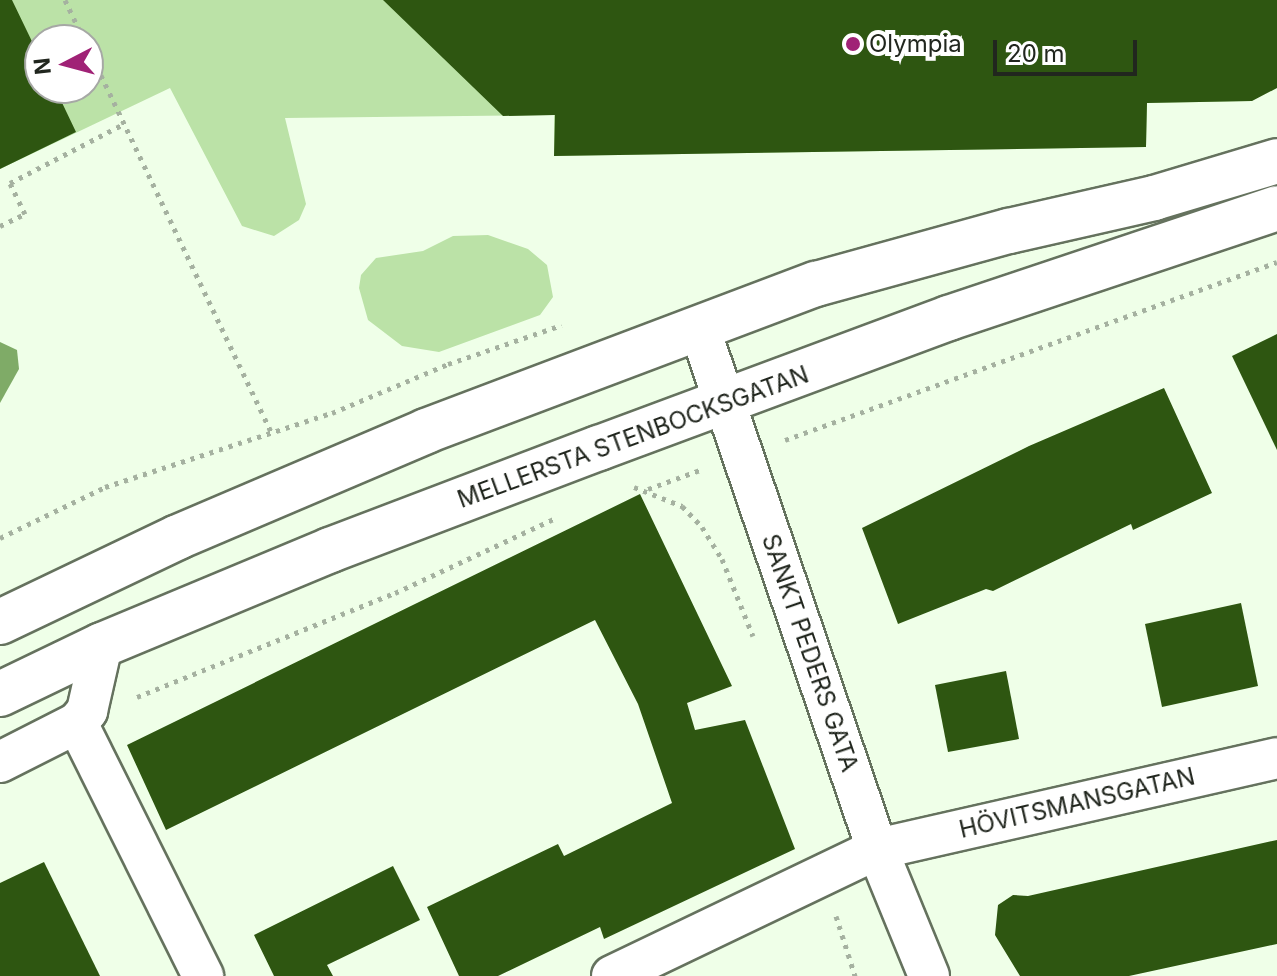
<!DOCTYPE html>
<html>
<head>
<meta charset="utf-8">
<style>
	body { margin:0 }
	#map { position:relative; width:1277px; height:976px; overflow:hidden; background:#efffe8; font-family:Inter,sans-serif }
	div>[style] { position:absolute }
	.green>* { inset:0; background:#bbe2a7 }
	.water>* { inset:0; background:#7fab67 }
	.building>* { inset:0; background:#2e5611 }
	.path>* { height:5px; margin-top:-2.5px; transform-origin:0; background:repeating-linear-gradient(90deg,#a5b1a0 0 4px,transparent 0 10px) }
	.roads { filter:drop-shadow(2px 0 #65725e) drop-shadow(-2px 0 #65725e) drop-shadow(0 2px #65725e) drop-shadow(0 -2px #65725e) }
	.street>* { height:40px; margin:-20px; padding:0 20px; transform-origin:20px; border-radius:20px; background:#fff }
	.secondary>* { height:44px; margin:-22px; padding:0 22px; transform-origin:22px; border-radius:22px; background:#fff }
	.dots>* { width:22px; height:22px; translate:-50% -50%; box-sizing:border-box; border:4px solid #fff; border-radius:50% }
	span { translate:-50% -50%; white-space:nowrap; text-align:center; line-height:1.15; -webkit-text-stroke:8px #fff; paint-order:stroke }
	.poi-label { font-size:24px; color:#21261e }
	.left { translate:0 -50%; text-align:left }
	.street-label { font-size:24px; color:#21261e }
	.north { position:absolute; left:24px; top:24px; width:80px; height:80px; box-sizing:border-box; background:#fff; border:2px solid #a6a8a5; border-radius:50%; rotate:264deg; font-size:22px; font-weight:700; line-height:32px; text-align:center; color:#21261e }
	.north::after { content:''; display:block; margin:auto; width:28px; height:36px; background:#a02276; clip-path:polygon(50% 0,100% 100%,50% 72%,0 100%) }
	.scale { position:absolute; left:993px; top:40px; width:144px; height:36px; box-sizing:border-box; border:4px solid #21261e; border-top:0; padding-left:10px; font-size:24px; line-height:28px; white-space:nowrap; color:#21261e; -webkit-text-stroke:6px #fff; paint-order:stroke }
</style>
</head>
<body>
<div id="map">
	<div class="green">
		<i style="clip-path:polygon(evenodd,0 0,1277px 0,1252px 101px,1147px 103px,1146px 147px,554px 156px,554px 115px,285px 118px,306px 204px,299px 220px,274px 236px,242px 226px,170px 88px,0 169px,0 0,40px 40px,88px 40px,88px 88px,40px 88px,40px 40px)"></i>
		<i style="clip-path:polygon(488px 235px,528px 249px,547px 265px,553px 297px,540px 315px,439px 352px,402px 346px,368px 320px,359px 288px,361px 275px,376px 258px,423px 251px,453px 236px)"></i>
	</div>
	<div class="water">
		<i style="clip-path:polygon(0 342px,17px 350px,19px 369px,0 403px)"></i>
	</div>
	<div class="building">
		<i style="clip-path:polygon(0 0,12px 0,40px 58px,40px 88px,55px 88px,76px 132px,0 169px)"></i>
		<i style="clip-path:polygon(383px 0,1277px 0,1277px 88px,1252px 101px,1147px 103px,1146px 147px,554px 156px,555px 115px,503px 116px)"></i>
		<i style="clip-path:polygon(1277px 334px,1277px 450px,1232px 356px)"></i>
		<i style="clip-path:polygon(1164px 388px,1212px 493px,1133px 530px,1131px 524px,993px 591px,986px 589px,898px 624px,862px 528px,1029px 446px)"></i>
		<i style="clip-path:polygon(640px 494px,732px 686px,687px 703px,695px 730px,745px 720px,795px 849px,604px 939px,600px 927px,498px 976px,459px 976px,427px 907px,558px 844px,564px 856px,672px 803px,638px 704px,595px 620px,166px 830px,127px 745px)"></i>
		<i style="clip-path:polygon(1241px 603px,1258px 686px,1162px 707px,1145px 624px)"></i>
		<i style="clip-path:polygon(1006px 671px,1019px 739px,948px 752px,935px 685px)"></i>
		<i style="clip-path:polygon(1277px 840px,1277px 944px,1129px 976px,1020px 976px,995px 935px,998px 905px,1013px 895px,1028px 896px)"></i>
		<i style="clip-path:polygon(44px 862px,100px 976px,0 976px,0 883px)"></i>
		<i style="clip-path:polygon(393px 866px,420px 920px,327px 965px,333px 976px,274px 976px,254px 935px)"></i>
	</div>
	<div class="path">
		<i style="left:65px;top:0;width:44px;rotate:64.6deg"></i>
		<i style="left:88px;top:48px;width:425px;rotate:64.5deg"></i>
		<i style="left:0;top:226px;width:28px;rotate:-26deg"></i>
		<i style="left:25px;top:214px;width:34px;rotate:-116deg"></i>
		<i style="left:10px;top:183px;width:128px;rotate:-27.4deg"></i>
		<i style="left:785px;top:440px;width:523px;rotate:-19.89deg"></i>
		<i style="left:634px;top:487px;width:52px;rotate:21.6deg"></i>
		<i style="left:682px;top:506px;width:29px;rotate:46deg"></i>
		<i style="left:702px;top:527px;width:38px;rotate:58deg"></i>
		<i style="left:722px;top:559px;width:83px;rotate:68.1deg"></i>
		<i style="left:648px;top:489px;width:55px;rotate:-20.1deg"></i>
		<i style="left:0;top:538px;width:117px;rotate:-25.9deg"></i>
		<i style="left:105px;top:487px;width:239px;rotate:-18.1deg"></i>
		<i style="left:332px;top:413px;width:126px;rotate:-22.9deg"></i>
		<i style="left:448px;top:364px;width:120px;rotate:-18.9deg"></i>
		<i style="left:137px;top:697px;width:278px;rotate:-22deg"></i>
		<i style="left:395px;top:593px;width:175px;rotate:-25deg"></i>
		<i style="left:836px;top:916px;width:63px;rotate:72.4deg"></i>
	</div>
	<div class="roads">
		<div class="street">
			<i style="left:699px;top:327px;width:552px;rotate:71.17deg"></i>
			<i style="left:877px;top:849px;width:137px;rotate:67.7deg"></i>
			<i style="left:77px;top:723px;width:283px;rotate:63.5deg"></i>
			<i style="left:0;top:762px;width:86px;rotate:-26.9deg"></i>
			<i style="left:77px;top:723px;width:16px;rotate:-50deg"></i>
			<i style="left:87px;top:711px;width:68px;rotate:-77.2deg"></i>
			<i style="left:612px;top:976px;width:294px;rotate:-25.6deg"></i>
			<i style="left:877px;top:849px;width:410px;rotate:-12.8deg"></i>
		</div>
		<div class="secondary">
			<i style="left:0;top:622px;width:197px;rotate:-25.5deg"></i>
			<i style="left:178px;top:537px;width:270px;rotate:-23.1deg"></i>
			<i style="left:426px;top:431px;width:417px;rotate:-20.7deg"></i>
			<i style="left:816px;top:284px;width:200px;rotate:-15.4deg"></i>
			<i style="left:1009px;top:231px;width:149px;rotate:-12.8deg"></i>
			<i style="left:1154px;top:198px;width:128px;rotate:-16.7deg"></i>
			<i style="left:0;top:694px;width:113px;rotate:-25.7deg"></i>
			<i style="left:102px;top:645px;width:247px;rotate:-22.6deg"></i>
			<i style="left:330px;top:550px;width:288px;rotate:-20.8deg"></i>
			<i style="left:599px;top:448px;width:373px;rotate:-20.4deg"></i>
			<i style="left:949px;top:318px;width:346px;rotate:-18.5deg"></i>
		</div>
	</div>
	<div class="dots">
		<i style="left:853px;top:44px;background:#a02276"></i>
	</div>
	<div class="poi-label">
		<span class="left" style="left:869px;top:44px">Olympia</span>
	</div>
	<div class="street-label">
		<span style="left:633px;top:437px;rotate:-20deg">MELLERSTA STENBOCKSGATAN</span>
		<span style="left:810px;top:653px;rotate:71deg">SANKT PEDERS GATA</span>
		<span style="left:1077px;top:803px;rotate:-13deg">HÖVITSMANSGATAN</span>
	</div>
	<div class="north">N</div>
	<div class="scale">20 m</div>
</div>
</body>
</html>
